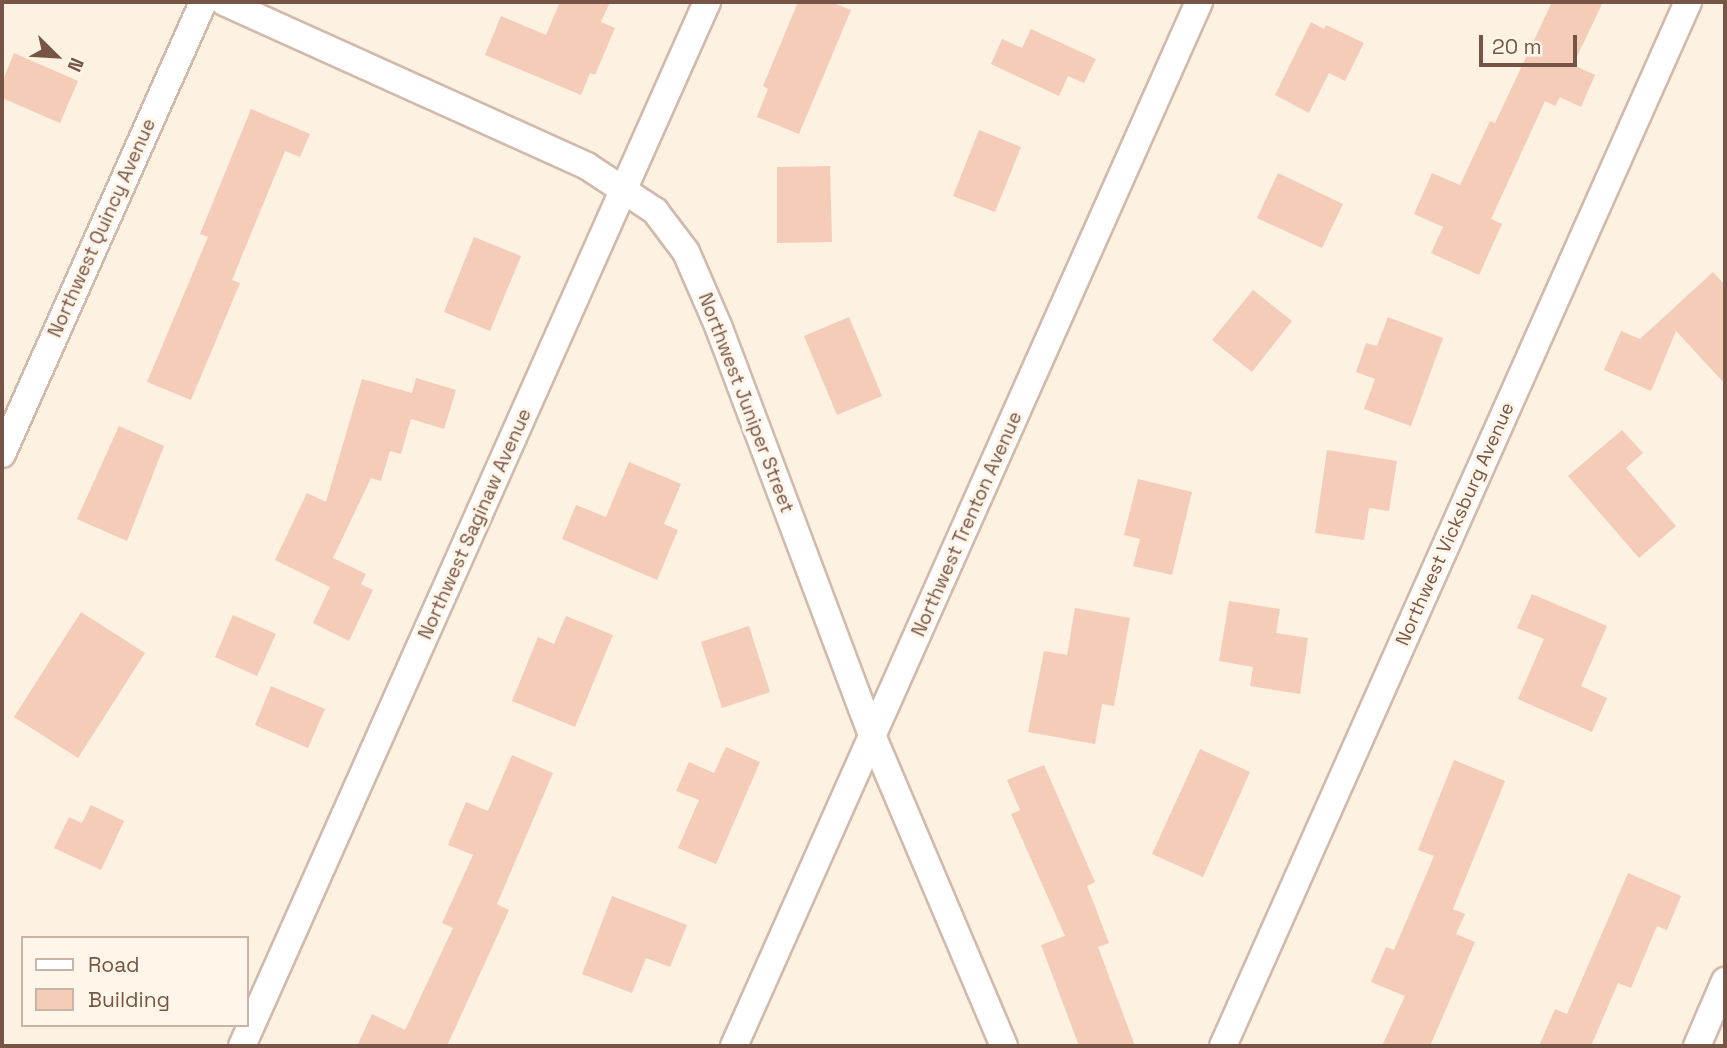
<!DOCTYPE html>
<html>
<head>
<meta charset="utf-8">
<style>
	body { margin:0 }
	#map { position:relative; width:1727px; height:1048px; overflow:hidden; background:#fdf1e2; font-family:"Space Grotesk",sans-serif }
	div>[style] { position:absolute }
	.building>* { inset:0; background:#f4ccb8 }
	.roads { filter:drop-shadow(2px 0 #d1b9ab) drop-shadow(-2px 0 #d1b9ab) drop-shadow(0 2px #d1b9ab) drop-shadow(0 -2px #d1b9ab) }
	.minor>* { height:26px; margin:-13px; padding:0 13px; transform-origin:13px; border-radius:13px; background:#fff }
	span { translate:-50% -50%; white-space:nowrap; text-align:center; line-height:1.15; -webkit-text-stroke:6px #fff5e9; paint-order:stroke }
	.street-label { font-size:19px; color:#765547 }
	.frame { position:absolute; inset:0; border:4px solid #765547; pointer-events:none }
	.legend { position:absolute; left:21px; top:936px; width:228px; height:91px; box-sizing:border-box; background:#fff5e9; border:2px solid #c8b5a8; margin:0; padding:9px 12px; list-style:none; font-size:21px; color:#765547 }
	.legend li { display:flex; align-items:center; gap:14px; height:35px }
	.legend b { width:35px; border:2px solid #c8b5a8 }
	.north { position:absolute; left:21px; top:21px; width:70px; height:70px; -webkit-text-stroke:5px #fff5e9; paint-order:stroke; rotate:114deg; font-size:19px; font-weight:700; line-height:28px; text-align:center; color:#765547 }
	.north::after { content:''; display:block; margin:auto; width:24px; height:32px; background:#765547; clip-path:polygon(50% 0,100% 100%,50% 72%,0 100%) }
	.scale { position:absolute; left:1479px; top:35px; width:98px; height:32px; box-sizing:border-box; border:4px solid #765547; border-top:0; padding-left:9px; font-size:21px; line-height:24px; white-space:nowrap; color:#765547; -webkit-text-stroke:5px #fff5e9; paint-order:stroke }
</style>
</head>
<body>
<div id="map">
	<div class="building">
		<i style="clip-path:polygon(560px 2px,610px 2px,601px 22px,615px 28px,595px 75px,590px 73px,581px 95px,485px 55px,501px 16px,546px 35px)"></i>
		<i style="clip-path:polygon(798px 2px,831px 2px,851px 10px,799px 134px,757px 117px,768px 89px,763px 86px)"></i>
		<i style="clip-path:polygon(1552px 2px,1603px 2px,1573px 65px,1595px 75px,1581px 107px,1560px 97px,1555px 106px,1545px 101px,1491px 219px,1502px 224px,1479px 275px,1431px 253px,1443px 227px,1414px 214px,1432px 173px,1460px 185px,1490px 121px,1495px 123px)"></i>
		<i style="clip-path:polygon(1311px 22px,1324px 29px,1326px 25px,1364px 43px,1345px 81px,1329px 73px,1309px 113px,1275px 95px)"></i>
		<i style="clip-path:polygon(1031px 29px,1096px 59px,1084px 83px,1068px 76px,1059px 96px,991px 64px,1002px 39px,1022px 48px)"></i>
		<i style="clip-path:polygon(14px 53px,78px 81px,60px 123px,2px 98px,2px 83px)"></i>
		<i style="clip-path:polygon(251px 109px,310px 134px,300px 157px,285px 151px,232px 280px,240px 283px,191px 400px,147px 382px,208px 237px,200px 234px)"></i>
		<i style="clip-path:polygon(979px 130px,1021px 147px,995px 212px,953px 196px)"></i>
		<i style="clip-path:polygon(830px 166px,832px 242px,777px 243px,777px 167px)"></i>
		<i style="clip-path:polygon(1278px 173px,1343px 204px,1322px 248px,1257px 218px)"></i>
		<i style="clip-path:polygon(474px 237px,521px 256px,490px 331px,444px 312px)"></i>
		<i style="clip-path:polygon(1713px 272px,1725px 285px,1725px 384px,1676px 331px,1651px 391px,1604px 370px,1621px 331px,1640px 339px)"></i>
		<i style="clip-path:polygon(1253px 290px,1292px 321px,1252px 372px,1212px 340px)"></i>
		<i style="clip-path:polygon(849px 317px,882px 396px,837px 415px,804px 336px)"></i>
		<i style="clip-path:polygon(1388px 317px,1443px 338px,1411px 426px,1364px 409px,1375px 379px,1356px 372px,1366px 343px,1377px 346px)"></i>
		<i style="clip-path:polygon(416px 378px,456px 390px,444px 429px,411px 419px,401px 454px,390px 451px,381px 481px,371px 478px,333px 558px,366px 574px,361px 584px,373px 590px,349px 641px,313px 623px,330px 587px,275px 560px,307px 493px,326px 502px,362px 379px,412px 393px)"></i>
		<i style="clip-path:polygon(119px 426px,164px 446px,127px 541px,77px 519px)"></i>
		<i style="clip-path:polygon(1622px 430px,1643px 453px,1626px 468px,1676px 526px,1639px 558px,1568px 476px)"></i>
		<i style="clip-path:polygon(1327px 450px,1397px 461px,1389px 511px,1369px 508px,1364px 540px,1315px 533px)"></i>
		<i style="clip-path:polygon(629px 462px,681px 484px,664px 524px,678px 530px,657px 580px,562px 539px,576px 505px,606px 517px)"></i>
		<i style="clip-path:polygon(1138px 479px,1192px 492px,1172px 575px,1133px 566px,1140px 539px,1124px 535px)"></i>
		<i style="clip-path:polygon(1532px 594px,1607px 626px,1581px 686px,1607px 698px,1592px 732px,1518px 699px,1544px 639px,1517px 628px)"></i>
		<i style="clip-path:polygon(1229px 601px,1280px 609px,1276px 633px,1308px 638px,1300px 694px,1250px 686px,1253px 667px,1219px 661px)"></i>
		<i style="clip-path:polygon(1075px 608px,1130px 618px,1114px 706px,1102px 704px,1095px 744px,1028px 732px,1044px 651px,1067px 655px)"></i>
		<i style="clip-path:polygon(81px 612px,145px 653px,78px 758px,14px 717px)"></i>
		<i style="clip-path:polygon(233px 615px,276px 634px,257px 676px,215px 657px)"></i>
		<i style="clip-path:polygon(566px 616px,613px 635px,575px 727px,512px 701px,538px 637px,554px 644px)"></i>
		<i style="clip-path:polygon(749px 626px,770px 692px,722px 708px,701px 642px)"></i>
		<i style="clip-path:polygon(271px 686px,325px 709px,308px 748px,255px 725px)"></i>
		<i style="clip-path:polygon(726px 747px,760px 762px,716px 864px,678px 848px,699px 800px,676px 791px,689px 762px,714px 773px)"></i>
		<i style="clip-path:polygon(1200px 749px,1250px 772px,1203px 877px,1152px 854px)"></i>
		<i style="clip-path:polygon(512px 755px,553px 773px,497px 904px,509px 910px,447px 1046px,357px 1046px,372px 1014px,405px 1030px,453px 928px,442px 923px,473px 855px,448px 845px,466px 802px,488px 811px)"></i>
		<i style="clip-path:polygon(1454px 760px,1505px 781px,1453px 909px,1465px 914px,1456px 934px,1475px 942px,1430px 1046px,1382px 1046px,1405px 996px,1371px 982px,1386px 947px,1394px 950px,1434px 856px,1418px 850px)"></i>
		<i style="clip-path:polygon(1044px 765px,1095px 882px,1087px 886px,1109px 943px,1098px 947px,1135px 1046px,1079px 1046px,1041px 945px,1065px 936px,1011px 814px,1020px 810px,1007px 780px)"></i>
		<i style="clip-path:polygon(91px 805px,124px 821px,101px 870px,54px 848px,69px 817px,82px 823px)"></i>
		<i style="clip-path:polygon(1628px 873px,1681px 896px,1667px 930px,1657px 926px,1631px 988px,1618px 983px,1591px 1046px,1539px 1046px,1555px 1009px,1567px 1014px)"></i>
		<i style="clip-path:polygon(612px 896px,687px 925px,670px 967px,646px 958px,632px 993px,582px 974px)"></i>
	</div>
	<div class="roads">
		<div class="minor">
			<i style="left:224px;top:2px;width:398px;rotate:24.3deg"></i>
			<i style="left:587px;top:166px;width:82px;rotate:33.5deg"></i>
			<i style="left:655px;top:211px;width:51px;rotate:52.9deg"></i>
			<i style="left:686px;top:252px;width:83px;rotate:66.5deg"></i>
			<i style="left:719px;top:328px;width:435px;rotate:69.4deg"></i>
			<i style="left:872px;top:735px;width:338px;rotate:67deg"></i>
			<i style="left:2px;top:454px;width:495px;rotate:-66deg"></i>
			<i style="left:242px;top:1046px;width:1143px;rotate:-65.99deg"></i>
			<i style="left:734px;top:1046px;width:1143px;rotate:-65.99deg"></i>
			<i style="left:1223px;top:1046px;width:1143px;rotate:-65.99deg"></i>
			<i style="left:1697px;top:1046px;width:71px;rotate:-66.7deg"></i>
		</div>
	</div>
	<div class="street-label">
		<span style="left:102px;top:228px;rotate:-66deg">Northwest Quincy Avenue</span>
		<span style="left:746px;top:403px;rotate:69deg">Northwest Juniper Street</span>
		<span style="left:475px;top:524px;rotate:-66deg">Northwest Saginaw Avenue</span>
		<span style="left:967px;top:524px;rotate:-66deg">Northwest Trenton Avenue</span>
		<span style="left:1455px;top:524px;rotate:-66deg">Northwest Vicksburg Avenue</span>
	</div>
	<div class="frame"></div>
	<ul class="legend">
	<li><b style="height:9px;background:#fff"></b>Road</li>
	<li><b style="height:19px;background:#f4ccb8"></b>Building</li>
	</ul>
	<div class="north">N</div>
	<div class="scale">20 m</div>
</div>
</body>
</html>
